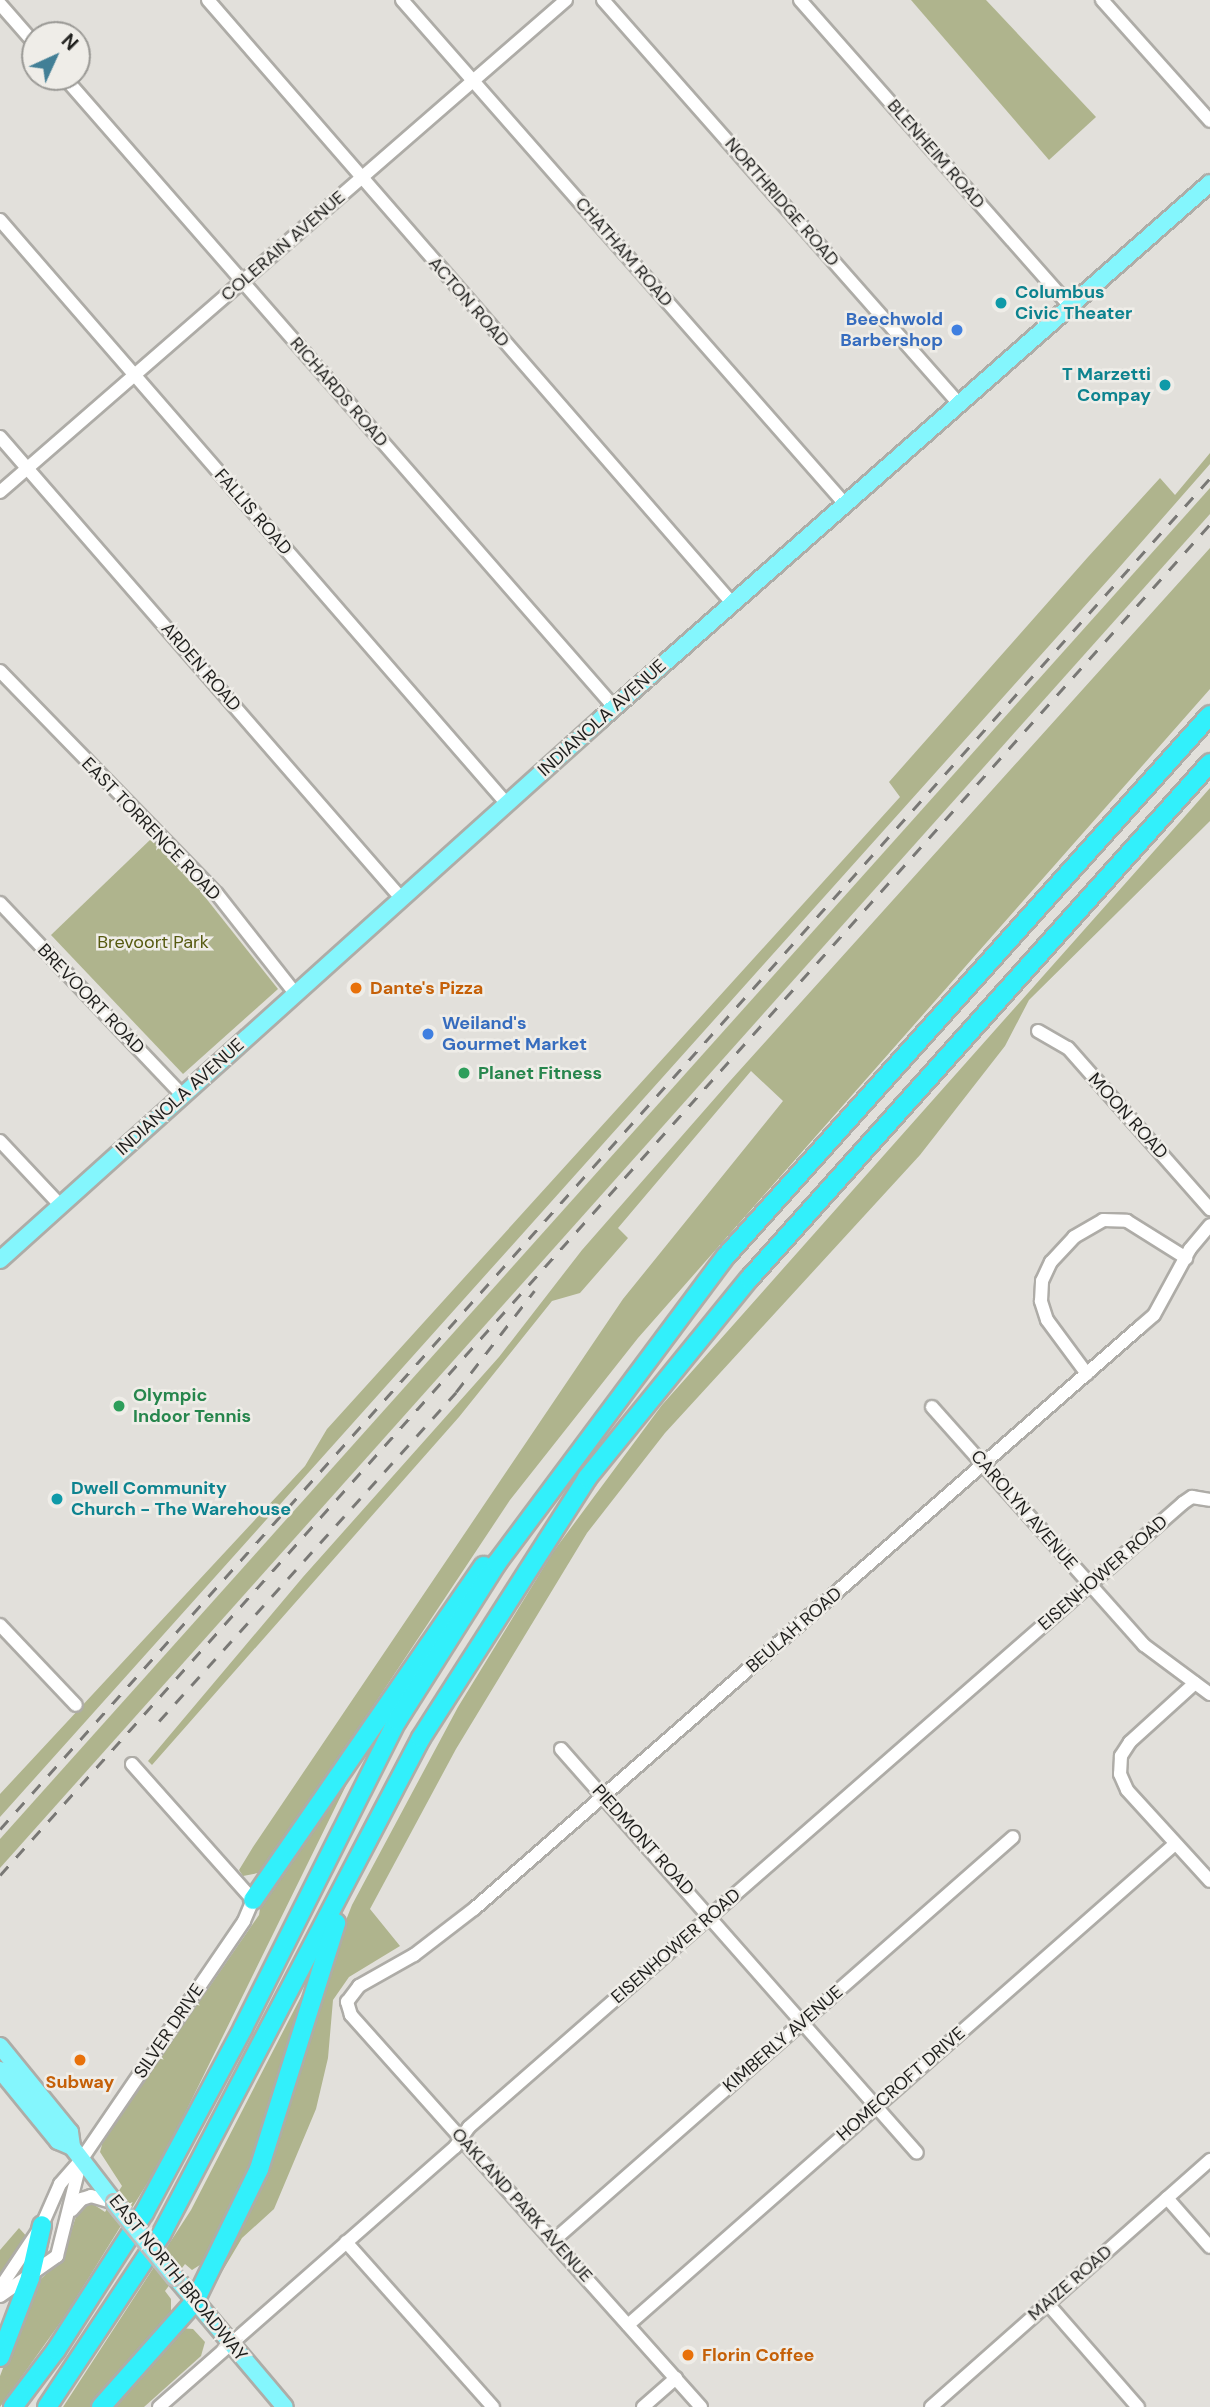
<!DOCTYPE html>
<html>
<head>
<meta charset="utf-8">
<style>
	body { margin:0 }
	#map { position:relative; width:1210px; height:2407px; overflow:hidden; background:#e2e0db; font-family:"DM Sans",sans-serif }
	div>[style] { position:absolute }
	.green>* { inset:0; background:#afb48d }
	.roads { filter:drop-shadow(2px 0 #aeaca7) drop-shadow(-2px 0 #aeaca7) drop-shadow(0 2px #aeaca7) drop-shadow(0 -2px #aeaca7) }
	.minor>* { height:12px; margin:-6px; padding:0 6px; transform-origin:6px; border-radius:6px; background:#fff }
	.major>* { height:16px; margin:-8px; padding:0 8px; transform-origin:8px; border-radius:8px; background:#84f6fd }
	.highway>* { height:18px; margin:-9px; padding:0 9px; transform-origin:9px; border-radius:9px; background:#32f0fb }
	.rail>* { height:2.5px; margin-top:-1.25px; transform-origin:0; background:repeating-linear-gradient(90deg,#797875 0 12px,transparent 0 24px) }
	.bridges { filter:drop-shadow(2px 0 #bcbcbb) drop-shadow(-2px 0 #bcbcbb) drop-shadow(0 2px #bcbcbb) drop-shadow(0 -2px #bcbcbb) }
	.major-bridge>* { height:16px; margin:-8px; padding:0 8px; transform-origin:8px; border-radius:8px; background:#84f6fd }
	.dots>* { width:19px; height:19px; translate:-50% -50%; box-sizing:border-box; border:4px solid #efede8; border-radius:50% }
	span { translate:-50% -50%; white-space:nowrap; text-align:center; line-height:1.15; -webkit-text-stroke:5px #efede8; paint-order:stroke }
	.street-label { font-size:18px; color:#1e1e1c }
	.culture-label { font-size:18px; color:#0d838f; font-weight:700 }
	.left { translate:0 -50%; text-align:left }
	.right { translate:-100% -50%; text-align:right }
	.shop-label { font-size:18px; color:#366cbe; font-weight:700 }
	.park-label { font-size:18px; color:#565a10 }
	.food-label { font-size:18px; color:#c56008; font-weight:700 }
	.leisure-label { font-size:18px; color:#27864d; font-weight:700 }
	.north { position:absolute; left:21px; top:21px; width:70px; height:70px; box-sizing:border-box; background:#efede8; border:2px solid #9b9a96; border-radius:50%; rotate:45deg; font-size:19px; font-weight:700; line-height:28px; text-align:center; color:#1e1e1c }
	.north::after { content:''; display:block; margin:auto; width:24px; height:32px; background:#427f96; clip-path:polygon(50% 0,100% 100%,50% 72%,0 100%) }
</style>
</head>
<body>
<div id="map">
	<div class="green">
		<i style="clip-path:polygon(911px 0,986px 0,1096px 117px,1049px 160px)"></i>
		<i style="clip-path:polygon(1210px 453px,1210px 464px,1117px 570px,0 1817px,0 1794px,305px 1466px,327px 1429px,900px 797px,889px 782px,1088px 557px,1160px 478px,1175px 495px)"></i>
		<i style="clip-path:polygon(1210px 488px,1210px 514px,0 1868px,0 1839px)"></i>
		<i style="clip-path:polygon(1210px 548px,1210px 689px,638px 1338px,510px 1500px,263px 1872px,243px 1876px,239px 1870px,253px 1847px,623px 1299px,783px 1101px,751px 1071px,618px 1228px,628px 1238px,580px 1293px,552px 1301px,459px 1417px,152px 1765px,148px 1761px,303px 1577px,499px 1357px,582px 1250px,730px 1081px)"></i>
		<i style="clip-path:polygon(1210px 788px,1210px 821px,1029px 1000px,1005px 1046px,920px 1155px,665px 1433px,587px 1533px,456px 1749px,370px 1909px,400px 1946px,349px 1977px,333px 2000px,328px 2058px,316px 2109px,274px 2209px,242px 2238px,210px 2292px,210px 2283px,276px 2148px,325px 1973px,352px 1905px,458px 1707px,553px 1552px,662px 1405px)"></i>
		<i style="clip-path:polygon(152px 838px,182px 868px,278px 989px,183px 1074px,51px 935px)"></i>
		<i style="clip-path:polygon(361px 1755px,163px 2158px,65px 2316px,0 2407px,0 2376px,35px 2284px,62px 2260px,78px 2210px,90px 2202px,105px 2212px,122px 2186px,100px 2152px,103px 2141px,259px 1915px,261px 1903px)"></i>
		<i style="clip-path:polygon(306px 1987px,274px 2110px,233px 2210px,203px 2263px,192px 2270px,185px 2264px,165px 2291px,171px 2299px,171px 2312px,92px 2407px,63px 2407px,191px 2210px)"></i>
		<i style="clip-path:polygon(19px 2228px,29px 2239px,0 2283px,0 2250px)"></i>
		<i style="clip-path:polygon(180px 2328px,193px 2329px,205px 2342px,201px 2356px,144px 2407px,112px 2407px)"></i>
	</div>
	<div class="roads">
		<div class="minor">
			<i style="left:208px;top:0;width:799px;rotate:49.01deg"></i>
			<i style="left:402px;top:0;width:671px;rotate:48.69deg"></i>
			<i style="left:603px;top:0;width:540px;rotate:48.6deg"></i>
			<i style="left:800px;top:0;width:411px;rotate:48.6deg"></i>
			<i style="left:1102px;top:0;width:162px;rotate:48.2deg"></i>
			<i style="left:0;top:4px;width:53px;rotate:48.8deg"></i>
			<i style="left:64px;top:77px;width:836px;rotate:48.88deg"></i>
			<i style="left:0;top:220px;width:772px;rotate:49.04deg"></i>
			<i style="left:0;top:437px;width:611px;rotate:48.98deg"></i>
			<i style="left:0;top:492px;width:750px;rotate:-41deg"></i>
			<i style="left:0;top:671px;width:311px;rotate:45.8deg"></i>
			<i style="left:217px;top:894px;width:126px;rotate:51.8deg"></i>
			<i style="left:0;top:903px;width:265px;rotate:46.5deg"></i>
			<i style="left:1038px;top:1031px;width:34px;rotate:30deg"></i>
			<i style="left:1068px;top:1048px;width:215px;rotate:48.6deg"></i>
			<i style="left:0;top:1141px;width:88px;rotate:46.8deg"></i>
			<i style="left:1087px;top:1374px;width:67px;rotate:-126.5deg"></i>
			<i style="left:1047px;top:1320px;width:20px;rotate:-108deg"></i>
			<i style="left:1041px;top:1301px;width:20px;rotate:-87deg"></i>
			<i style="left:1042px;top:1281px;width:21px;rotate:-65deg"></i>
			<i style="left:1051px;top:1262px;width:34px;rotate:-47deg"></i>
			<i style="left:1074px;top:1237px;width:34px;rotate:-30deg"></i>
			<i style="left:1103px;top:1220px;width:24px;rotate:2deg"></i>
			<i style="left:1127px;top:1221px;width:70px;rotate:32.1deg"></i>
			<i style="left:932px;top:1407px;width:319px;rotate:48.3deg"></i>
			<i style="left:1144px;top:1645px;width:82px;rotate:36.6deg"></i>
			<i style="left:0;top:1625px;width:110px;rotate:46.5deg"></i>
			<i style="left:1195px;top:1683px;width:88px;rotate:137.8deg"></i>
			<i style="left:1130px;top:1742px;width:17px;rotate:123deg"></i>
			<i style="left:1121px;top:1756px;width:18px;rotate:93deg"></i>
			<i style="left:1120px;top:1774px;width:17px;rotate:66deg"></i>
			<i style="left:1127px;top:1790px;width:123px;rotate:47.6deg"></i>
			<i style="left:561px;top:1749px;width:538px;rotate:48.61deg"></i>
			<i style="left:1167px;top:2198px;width:65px;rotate:48.7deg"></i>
			<i style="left:72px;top:2210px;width:15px;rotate:-48deg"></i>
			<i style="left:82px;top:2199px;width:9px;rotate:-18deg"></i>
			<i style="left:91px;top:2196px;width:25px;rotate:16deg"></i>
			<i style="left:553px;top:2241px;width:612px;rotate:-41.29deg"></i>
			<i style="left:346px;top:2242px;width:221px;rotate:48.3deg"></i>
			<i style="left:0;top:2288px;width:76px;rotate:-56.3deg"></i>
			<i style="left:42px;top:2225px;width:45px;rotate:-66.3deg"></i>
			<i style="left:60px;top:2184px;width:32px;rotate:-49deg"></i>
			<i style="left:81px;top:2160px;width:289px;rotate:-55.7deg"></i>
			<i style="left:244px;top:1921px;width:23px;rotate:-67deg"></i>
			<i style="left:253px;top:1900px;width:182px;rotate:-131.7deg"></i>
			<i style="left:0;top:2296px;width:70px;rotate:-35.1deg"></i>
			<i style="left:57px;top:2256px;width:99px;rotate:-76deg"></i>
			<i style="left:1048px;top:2304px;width:137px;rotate:48.9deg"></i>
			<i style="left:628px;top:2325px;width:728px;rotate:-41.33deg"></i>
			<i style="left:159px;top:2407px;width:394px;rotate:-41.3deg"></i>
			<i style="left:455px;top:2147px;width:24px;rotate:-55deg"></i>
			<i style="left:469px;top:2127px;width:948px;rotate:-41.15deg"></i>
			<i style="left:1183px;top:1503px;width:11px;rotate:-34deg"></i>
			<i style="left:1192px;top:1497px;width:18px;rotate:9deg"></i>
			<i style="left:643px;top:2407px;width:44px;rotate:-41.3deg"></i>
			<i style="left:701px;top:2407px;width:526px;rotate:-131.76deg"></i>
			<i style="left:351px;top:2015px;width:14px;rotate:-107deg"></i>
			<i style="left:347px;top:2002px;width:20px;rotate:-53deg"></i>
			<i style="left:359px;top:1986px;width:63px;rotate:-29.4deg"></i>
			<i style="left:414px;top:1955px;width:76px;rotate:-37.5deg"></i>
			<i style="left:474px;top:1909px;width:884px;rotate:-41.15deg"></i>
			<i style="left:1140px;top:1327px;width:18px;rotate:-41deg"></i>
			<i style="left:1154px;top:1315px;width:75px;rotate:-61.4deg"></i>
			<i style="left:1190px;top:1249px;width:31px;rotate:-50deg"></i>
			<i style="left:931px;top:2407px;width:373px;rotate:-41.5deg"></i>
		</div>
		<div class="major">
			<i style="left:0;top:1260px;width:809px;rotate:-41.99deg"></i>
			<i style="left:601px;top:719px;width:811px;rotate:-41.35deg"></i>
			<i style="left:0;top:2046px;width:111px;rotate:50.9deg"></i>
			<i style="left:70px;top:2132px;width:15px;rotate:82deg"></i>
			<i style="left:0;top:2070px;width:92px;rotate:50.8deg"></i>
			<i style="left:58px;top:2141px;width:15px;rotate:23deg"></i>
			<i style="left:72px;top:2147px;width:71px;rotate:52.5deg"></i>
			<i style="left:175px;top:2277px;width:170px;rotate:49.8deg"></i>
		</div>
		<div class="highway">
			<i style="left:253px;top:1900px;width:406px;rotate:-55.4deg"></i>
			<i style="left:0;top:2357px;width:85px;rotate:-69.2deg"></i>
			<i style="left:30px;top:2278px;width:54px;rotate:-77.2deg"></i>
			<i style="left:13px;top:2407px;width:71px;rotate:-53deg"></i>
			<i style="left:56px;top:2350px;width:163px;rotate:-57.3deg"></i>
			<i style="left:144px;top:2213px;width:210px;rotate:-61.8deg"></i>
			<i style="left:243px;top:2028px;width:343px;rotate:-63.4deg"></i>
			<i style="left:397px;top:1721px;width:187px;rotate:-57.7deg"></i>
			<i style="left:497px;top:1563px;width:383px;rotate:-53.3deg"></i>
			<i style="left:726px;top:1256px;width:726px;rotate:-48.18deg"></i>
			<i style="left:47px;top:2407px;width:206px;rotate:-56.5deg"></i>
			<i style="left:161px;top:2235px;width:561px;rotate:-62.38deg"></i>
			<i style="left:421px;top:1738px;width:308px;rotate:-57.4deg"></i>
			<i style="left:587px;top:1478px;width:257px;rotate:-50.9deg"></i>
			<i style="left:749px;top:1279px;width:692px;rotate:-48.22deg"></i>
			<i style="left:101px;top:2407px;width:142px;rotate:-48.4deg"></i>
			<i style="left:195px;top:2301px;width:147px;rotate:-64.1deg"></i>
			<i style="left:259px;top:2169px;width:258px;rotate:-72.6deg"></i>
		</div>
	</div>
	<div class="rail">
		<i style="left:159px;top:1721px;width:443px;rotate:-47.9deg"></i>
		<i style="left:456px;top:1392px;width:128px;rotate:-52.3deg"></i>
		<i style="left:0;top:1829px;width:1814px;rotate:-48.15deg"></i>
		<i style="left:0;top:1875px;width:1814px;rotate:-48.15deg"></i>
	</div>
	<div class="bridges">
		<div class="major-bridge">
			<i style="left:115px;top:2203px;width:95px;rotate:51deg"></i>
		</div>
	</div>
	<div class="dots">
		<i style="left:1001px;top:303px;background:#0f9aa8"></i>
		<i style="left:957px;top:330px;background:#3f7fe0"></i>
		<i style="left:1165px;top:385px;background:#0f9aa8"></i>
		<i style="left:356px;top:988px;background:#e8710a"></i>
		<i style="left:428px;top:1034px;background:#3f7fe0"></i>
		<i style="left:464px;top:1073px;background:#2e9e5b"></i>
		<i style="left:119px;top:1406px;background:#2e9e5b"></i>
		<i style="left:57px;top:1499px;background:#0f9aa8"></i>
		<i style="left:80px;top:2060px;background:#e8710a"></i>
		<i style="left:688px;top:2355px;background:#e8710a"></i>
	</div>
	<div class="street-label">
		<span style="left:936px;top:154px;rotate:49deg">BLENHEIM ROAD</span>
		<span style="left:782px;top:202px;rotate:49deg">NORTHRIDGE ROAD</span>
		<span style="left:283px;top:246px;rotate:-41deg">COLERAIN AVENUE</span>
		<span style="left:624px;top:252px;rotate:49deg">CHATHAM ROAD</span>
		<span style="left:469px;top:302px;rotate:49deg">ACTON ROAD</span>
		<span style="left:339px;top:392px;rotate:49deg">RICHARDS ROAD</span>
		<span style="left:253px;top:512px;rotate:49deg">FALLIS ROAD</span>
		<span style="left:201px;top:667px;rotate:49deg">ARDEN ROAD</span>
		<span style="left:602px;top:718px;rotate:-42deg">INDIANOLA AVENUE</span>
		<span style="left:151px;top:829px;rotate:46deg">EAST TORRENCE ROAD</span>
		<span style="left:91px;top:999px;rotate:46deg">BREVOORT ROAD</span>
		<span style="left:180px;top:1097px;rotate:-42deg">INDIANOLA AVENUE</span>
		<span style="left:1128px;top:1116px;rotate:48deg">MOON ROAD</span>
		<span style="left:1024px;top:1510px;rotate:49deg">CAROLYN AVENUE</span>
		<span style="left:1103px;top:1573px;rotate:-41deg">EISENHOWER ROAD</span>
		<span style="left:794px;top:1630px;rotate:-41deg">BEULAH ROAD</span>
		<span style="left:643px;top:1840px;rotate:48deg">PIEDMONT ROAD</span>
		<span style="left:676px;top:1946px;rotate:-41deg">EISENHOWER ROAD</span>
		<span style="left:169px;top:2031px;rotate:-56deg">SILVER DRIVE</span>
		<span style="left:783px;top:2039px;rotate:-41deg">KIMBERLY AVENUE</span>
		<span style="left:901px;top:2084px;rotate:-41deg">HOMECROFT DRIVE</span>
		<span style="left:522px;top:2205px;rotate:48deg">OAKLAND PARK AVENUE</span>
		<span style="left:178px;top:2278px;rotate:51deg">EAST NORTH BROADWAY</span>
		<span style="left:1070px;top:2283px;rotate:-41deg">MAIZE ROAD</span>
	</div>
	<div class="culture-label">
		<span class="left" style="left:1015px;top:303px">Columbus<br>Civic Theater</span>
		<span class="right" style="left:1151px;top:385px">T Marzetti<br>Compay</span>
		<span class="left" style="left:71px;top:1499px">Dwell Community<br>Church - The Warehouse</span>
	</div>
	<div class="shop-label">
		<span class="right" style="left:943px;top:330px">Beechwold<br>Barbershop</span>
		<span class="left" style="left:442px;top:1034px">Weiland's<br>Gourmet Market</span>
	</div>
	<div class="park-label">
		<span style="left:153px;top:942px">Brevoort Park</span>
	</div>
	<div class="food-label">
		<span class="left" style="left:370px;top:988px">Dante's Pizza</span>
		<span style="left:80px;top:2082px">Subway</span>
		<span class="left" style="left:702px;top:2355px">Florin Coffee</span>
	</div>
	<div class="leisure-label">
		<span class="left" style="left:478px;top:1073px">Planet Fitness</span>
		<span class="left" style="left:133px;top:1406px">Olympic<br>Indoor Tennis</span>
	</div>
	<div class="north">N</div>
</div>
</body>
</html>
